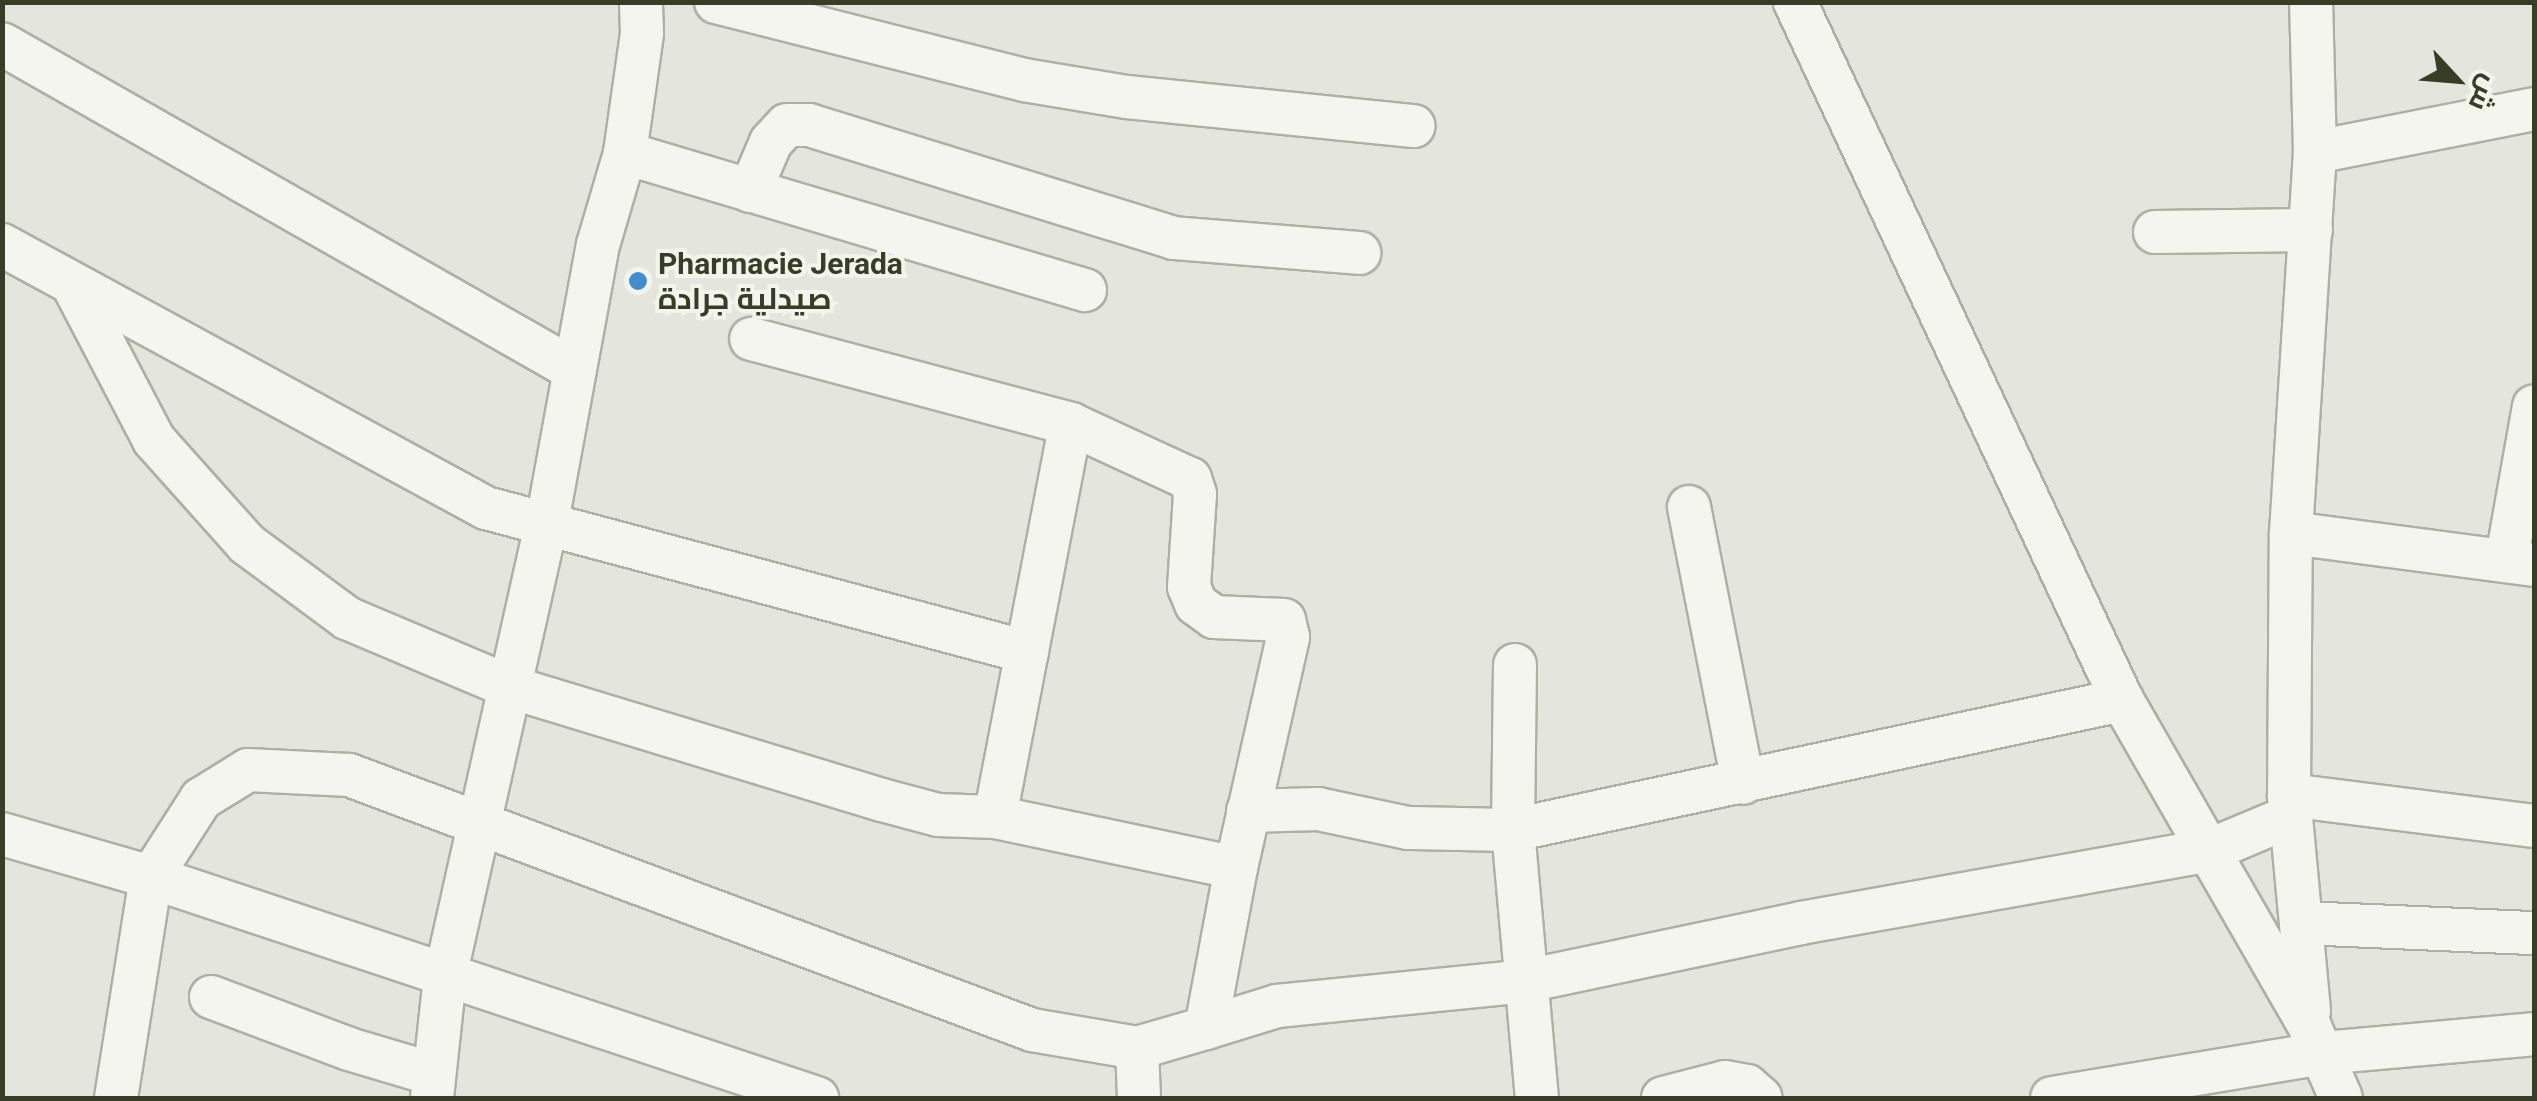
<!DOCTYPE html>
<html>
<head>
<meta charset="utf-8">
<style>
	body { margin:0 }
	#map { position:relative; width:2537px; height:1101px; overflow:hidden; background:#e4e6dd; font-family:Roboto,Cairo,sans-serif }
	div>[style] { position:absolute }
	.roads { filter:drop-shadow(2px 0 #adb0a3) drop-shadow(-2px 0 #adb0a3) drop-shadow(0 2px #adb0a3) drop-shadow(0 -2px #adb0a3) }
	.street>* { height:42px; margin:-21px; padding:0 21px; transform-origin:21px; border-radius:21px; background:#f4f5ef }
	.dots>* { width:28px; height:28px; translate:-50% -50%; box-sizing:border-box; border:5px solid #f3f4ec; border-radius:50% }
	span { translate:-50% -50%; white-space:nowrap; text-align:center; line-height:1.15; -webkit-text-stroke:8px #f3f4ec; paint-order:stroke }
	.poi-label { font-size:30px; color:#373d27; font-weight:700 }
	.left { translate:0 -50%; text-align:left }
	.frame { position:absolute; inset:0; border:5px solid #373d27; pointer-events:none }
	.north { position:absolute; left:2407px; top:30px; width:100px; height:100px; -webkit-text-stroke:8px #f3f4ec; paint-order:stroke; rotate:116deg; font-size:28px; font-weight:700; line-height:40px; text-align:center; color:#373d27 }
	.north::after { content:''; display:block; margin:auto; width:35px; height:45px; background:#373d27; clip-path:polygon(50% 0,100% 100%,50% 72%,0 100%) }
</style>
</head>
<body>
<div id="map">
	<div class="roads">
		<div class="street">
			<i style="left:716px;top:2px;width:318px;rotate:14.2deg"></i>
			<i style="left:1024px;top:80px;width:104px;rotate:9.4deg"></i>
			<i style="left:1127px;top:97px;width:288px;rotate:5.8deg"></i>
			<i style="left:1795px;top:2px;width:771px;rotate:64.9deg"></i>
			<i style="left:2122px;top:700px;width:377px;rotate:60.1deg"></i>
			<i style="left:2310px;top:1027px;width:77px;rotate:66.4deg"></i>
			<i style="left:2px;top:44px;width:659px;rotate:29.64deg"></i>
			<i style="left:2315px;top:152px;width:223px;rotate:-11.1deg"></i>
			<i style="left:625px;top:153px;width:480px;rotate:16.6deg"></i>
			<i style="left:750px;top:191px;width:53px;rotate:-66.8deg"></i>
			<i style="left:771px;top:142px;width:23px;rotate:-47deg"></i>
			<i style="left:787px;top:125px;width:22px"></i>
			<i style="left:809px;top:125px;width:382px;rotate:17.2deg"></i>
			<i style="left:1174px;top:238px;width:186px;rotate:4.6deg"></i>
			<i style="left:2155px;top:232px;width:156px;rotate:-0.7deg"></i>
			<i style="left:2px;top:245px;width:551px;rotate:28.52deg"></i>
			<i style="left:486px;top:508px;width:560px;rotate:14.91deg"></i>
			<i style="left:74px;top:287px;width:173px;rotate:62.4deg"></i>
			<i style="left:154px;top:440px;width:140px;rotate:48.2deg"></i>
			<i style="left:247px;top:544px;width:124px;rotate:36.5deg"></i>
			<i style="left:347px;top:618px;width:177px;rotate:22.9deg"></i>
			<i style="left:510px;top:687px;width:389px;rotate:16.9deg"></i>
			<i style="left:882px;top:800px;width:58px;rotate:15deg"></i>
			<i style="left:938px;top:815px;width:57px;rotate:2deg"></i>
			<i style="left:995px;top:817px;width:246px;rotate:11.9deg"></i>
			<i style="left:1689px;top:507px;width:281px;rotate:78.9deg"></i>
			<i style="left:2291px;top:533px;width:245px;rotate:7.5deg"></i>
			<i style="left:2507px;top:558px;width:154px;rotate:-79.9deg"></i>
			<i style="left:1515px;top:665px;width:165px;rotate:90.7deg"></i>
			<i style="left:1513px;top:830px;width:269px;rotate:84.9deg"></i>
			<i style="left:2289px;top:795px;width:247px;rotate:7.2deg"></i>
			<i style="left:1248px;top:811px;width:70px;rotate:-1.6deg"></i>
			<i style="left:1318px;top:809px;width:92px;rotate:11.9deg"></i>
			<i style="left:1408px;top:828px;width:105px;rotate:1.1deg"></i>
			<i style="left:1513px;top:830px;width:623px;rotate:-12.05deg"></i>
			<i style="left:995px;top:817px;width:400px;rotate:-79.1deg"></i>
			<i style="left:2px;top:834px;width:155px;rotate:16.1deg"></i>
			<i style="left:151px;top:877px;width:702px;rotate:18.36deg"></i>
			<i style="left:2302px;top:923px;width:232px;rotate:2.5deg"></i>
			<i style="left:211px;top:997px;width:147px;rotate:20.6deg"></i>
			<i style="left:349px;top:1049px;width:88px;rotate:16.6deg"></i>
			<i style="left:2309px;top:1011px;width:217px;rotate:-95.3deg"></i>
			<i style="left:2289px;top:795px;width:262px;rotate:-89.6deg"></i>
			<i style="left:2291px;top:533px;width:382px;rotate:-86.4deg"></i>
			<i style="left:2315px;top:152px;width:150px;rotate:-91.5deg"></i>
			<i style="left:1206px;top:1028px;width:74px;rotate:-17.2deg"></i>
			<i style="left:1277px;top:1006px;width:250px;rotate:-5.7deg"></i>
			<i style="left:1526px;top:981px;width:281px;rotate:-11.9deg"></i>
			<i style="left:1801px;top:923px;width:415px;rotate:-10.1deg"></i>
			<i style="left:2210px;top:850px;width:88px;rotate:-22.8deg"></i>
			<i style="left:1137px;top:1048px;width:50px;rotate:87.7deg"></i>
			<i style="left:116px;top:1098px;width:224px;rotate:-81deg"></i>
			<i style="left:151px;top:877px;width:93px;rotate:-57.3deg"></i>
			<i style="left:201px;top:799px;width:55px;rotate:-31.7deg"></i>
			<i style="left:248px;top:770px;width:101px;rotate:2.8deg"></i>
			<i style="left:349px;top:775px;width:729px;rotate:20.47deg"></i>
			<i style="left:1032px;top:1030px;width:107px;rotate:9.7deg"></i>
			<i style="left:1137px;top:1048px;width:72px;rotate:-16.2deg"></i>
			<i style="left:1206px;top:1028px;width:163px;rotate:-79.4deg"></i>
			<i style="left:1236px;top:868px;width:237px;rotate:-77.3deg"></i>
			<i style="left:1288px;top:637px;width:17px;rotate:-103deg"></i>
			<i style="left:1284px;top:620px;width:70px;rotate:-177.5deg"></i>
			<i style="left:1214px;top:617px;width:22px;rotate:-144deg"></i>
			<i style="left:1196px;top:604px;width:18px;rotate:-112deg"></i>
			<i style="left:1189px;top:587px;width:93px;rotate:-86.3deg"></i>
			<i style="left:1195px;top:494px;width:16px;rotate:-108deg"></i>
			<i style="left:1190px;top:479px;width:131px;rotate:-155.2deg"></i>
			<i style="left:1071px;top:424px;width:331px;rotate:-165.1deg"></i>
			<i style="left:432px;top:1098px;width:122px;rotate:-83.9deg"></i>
			<i style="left:445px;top:977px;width:466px;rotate:-77.4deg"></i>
			<i style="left:547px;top:522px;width:282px;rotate:-79.6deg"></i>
			<i style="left:598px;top:245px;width:96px;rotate:-73.6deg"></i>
			<i style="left:625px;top:153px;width:121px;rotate:-81.9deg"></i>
			<i style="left:642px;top:33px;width:31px;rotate:-92deg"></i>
			<i style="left:1663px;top:1098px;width:64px;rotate:-14.5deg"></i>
			<i style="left:1725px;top:1082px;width:22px;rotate:10deg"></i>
			<i style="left:1747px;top:1086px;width:18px;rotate:41deg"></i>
			<i style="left:2052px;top:1098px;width:275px;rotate:-9.4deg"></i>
			<i style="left:2323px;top:1053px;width:212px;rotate:-5.1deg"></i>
		</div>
	</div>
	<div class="dots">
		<i style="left:638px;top:281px;background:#448dca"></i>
	</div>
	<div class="poi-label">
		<span class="left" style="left:658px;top:281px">Pharmacie Jerada<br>صيدلية جرادة</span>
	</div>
	<div class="frame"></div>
	<div class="north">ش</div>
</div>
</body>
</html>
